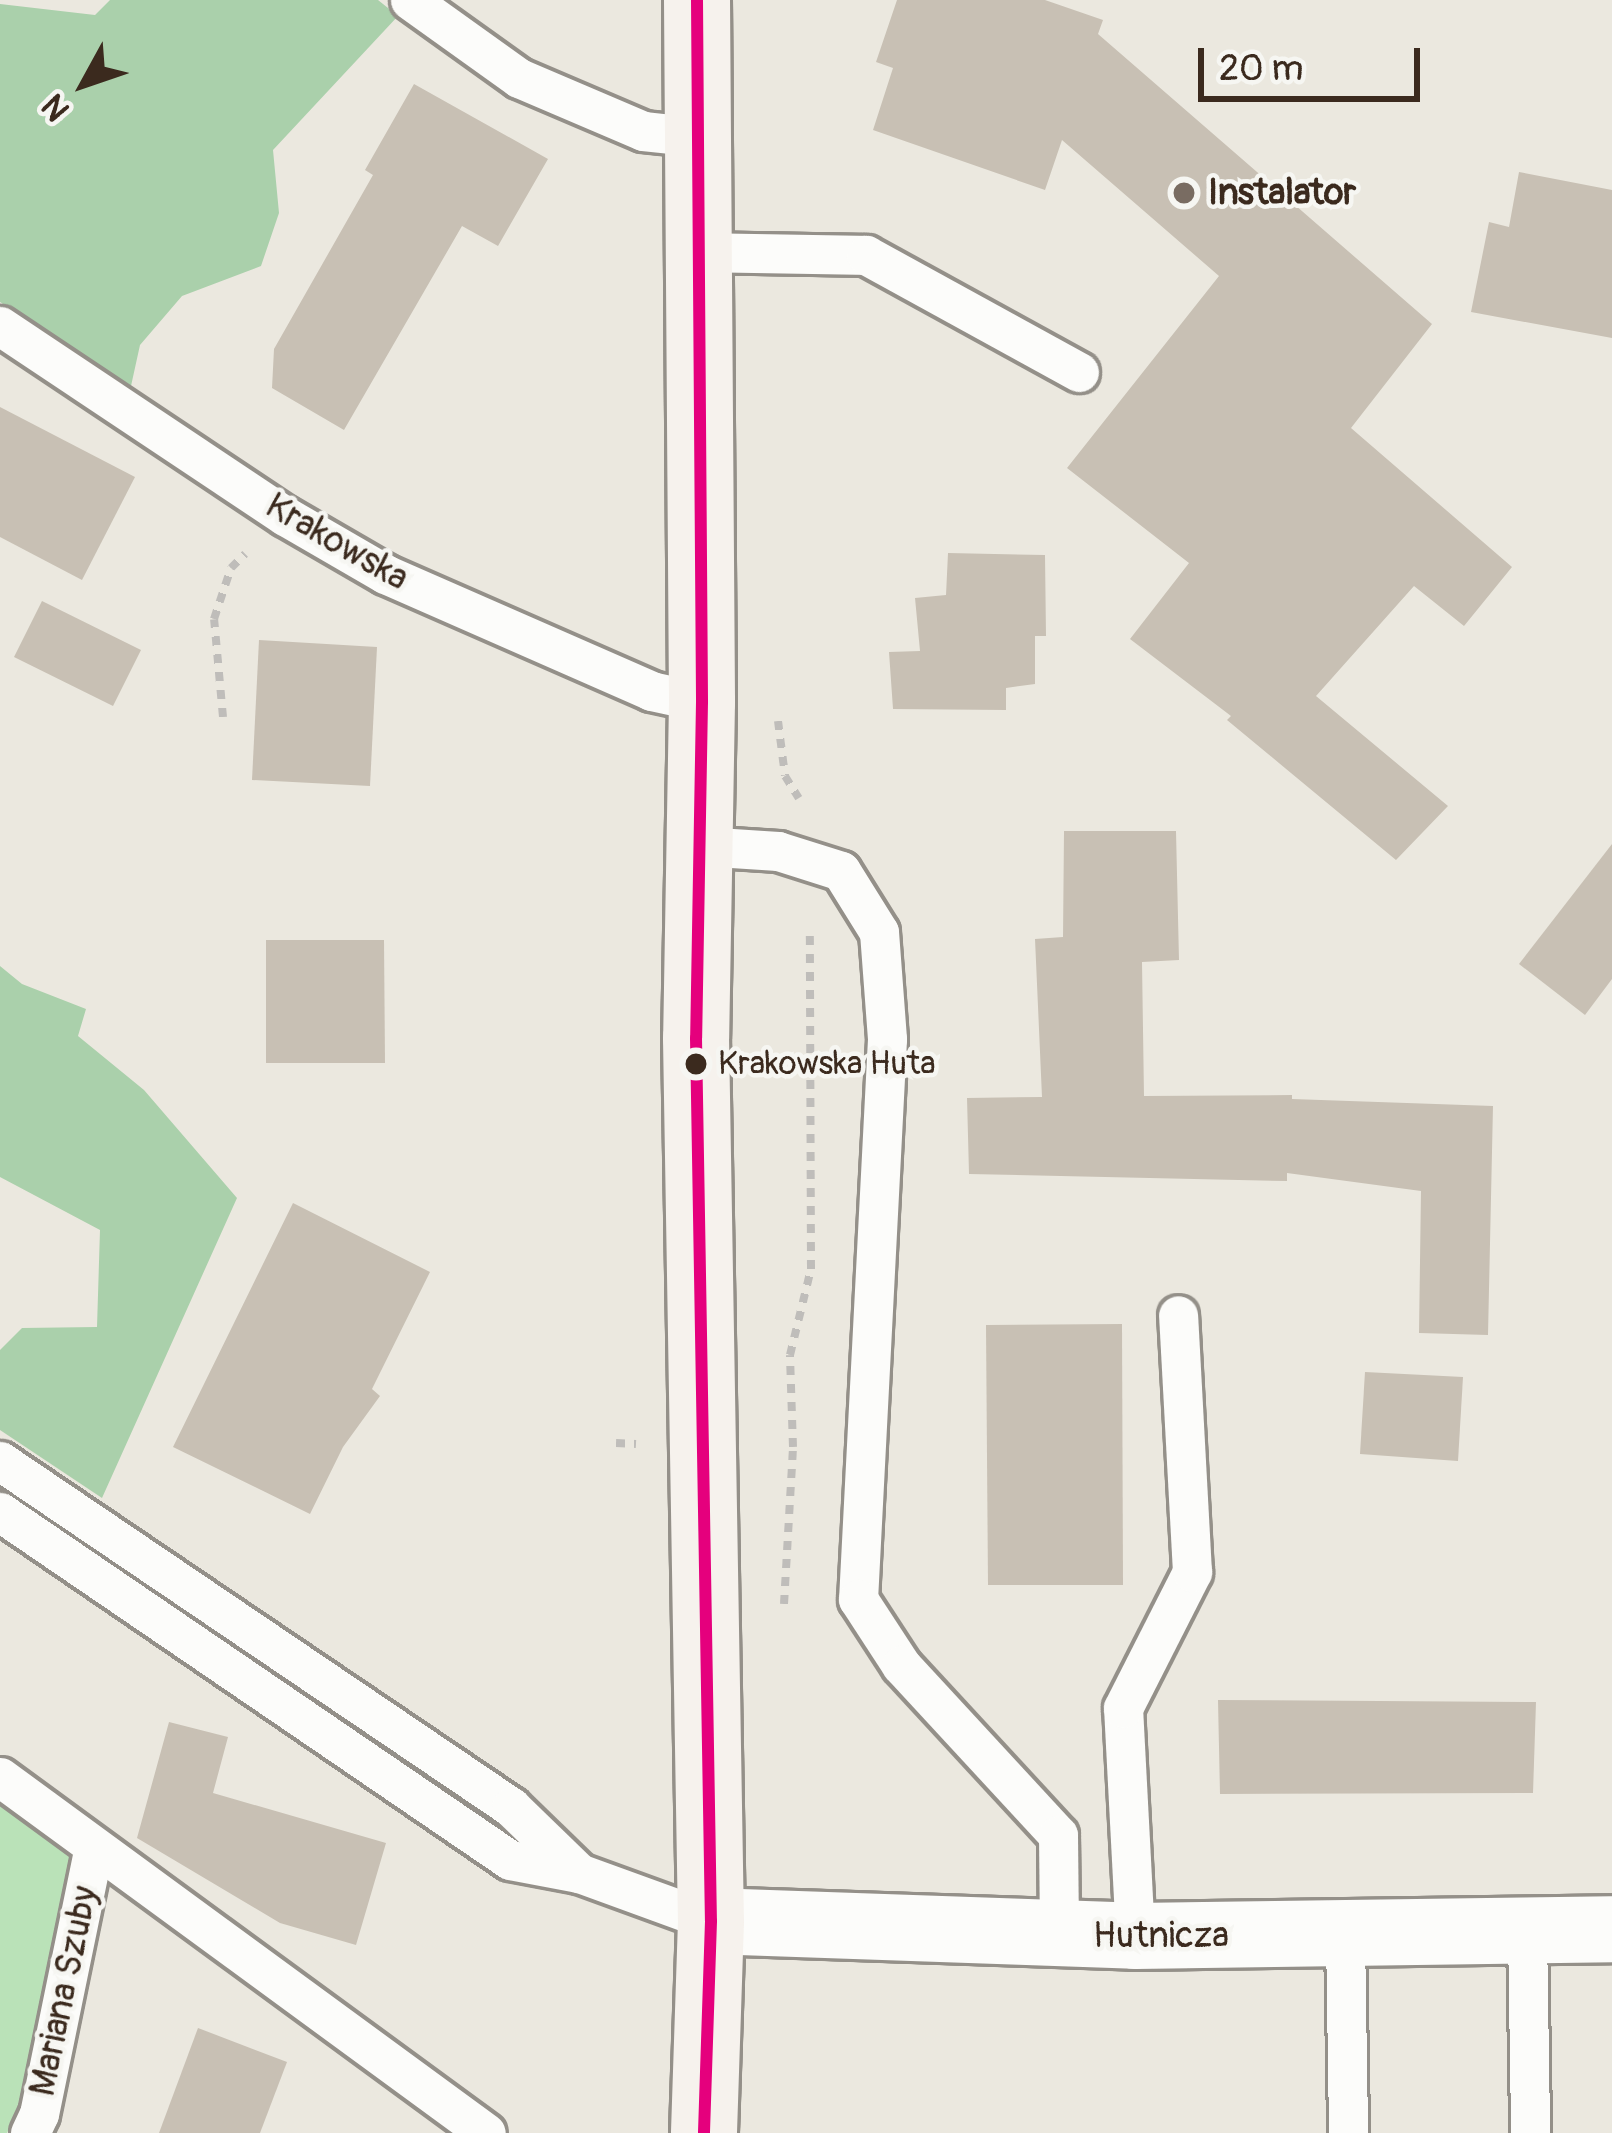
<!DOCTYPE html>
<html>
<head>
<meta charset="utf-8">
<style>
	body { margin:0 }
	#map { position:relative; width:1612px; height:2133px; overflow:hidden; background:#ebe8df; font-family:Pangolin,sans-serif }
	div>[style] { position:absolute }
	.green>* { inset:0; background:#bae2b8 }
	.forest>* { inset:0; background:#aad0ab }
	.building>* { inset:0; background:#c8c0b4 }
	.path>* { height:8px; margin-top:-4px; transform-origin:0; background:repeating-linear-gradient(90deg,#bfbdba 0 9px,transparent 0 18px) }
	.roads { filter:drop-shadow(3px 0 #949089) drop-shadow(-3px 0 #949089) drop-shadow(0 3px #949089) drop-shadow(0 -3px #949089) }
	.service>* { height:39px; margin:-19.5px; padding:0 19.5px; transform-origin:19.5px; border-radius:19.5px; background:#fcfcfa }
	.tertiary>* { height:66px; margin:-33px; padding:0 33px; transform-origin:33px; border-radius:33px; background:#fcfcfa }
	.secondary>* { height:66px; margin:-33px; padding:0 33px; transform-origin:33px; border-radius:33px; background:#f6f2ed }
	.bus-1>* { height:12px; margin:-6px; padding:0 6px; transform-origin:6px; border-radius:6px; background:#e5007d }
	.dots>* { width:33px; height:33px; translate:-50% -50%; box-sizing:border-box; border:6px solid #f6f6f2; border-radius:50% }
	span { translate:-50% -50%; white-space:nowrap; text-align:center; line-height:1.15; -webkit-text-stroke:9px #f6f6f2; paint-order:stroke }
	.bus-label { font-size:33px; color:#3b2a1e }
	.left { translate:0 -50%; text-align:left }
	.poi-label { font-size:36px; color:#3b2a1e; font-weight:700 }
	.street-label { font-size:36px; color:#3b2a1e }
	.north { position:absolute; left:24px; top:24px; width:120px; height:120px; -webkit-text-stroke:9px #f6f6f2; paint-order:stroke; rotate:230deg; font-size:33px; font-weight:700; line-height:48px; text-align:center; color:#3b2a1e }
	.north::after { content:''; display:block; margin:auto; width:42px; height:54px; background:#3b2a1e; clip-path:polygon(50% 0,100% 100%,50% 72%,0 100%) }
	.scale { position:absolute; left:1198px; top:48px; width:222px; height:54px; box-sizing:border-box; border:6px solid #3b2a1e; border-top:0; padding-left:15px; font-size:36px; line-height:42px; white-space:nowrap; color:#3b2a1e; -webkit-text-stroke:9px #f6f6f2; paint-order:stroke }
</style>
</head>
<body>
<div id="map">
	<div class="green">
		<i style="clip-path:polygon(0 1799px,79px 1852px,27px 2092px,7px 2133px,0 2133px)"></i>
	</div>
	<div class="forest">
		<i style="clip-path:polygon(110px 0,378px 0,398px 16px,273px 150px,279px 213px,261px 266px,182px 296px,140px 345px,131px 386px,0 302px,0 4px,95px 15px)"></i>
		<i style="clip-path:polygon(0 966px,22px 984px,86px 1009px,78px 1036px,144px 1090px,237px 1198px,102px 1498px,0 1430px,0 1350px,22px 1328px,97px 1327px,100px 1230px,0 1177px)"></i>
	</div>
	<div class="building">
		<i style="clip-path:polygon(897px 0,1045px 0,1103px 20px,1098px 34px,1432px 324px,1351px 428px,1512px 567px,1464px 626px,1414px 586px,1316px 696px,1448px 806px,1396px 860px,1227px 720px,1231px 716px,1130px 639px,1189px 563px,1067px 468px,1219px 276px,1062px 140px,1045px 190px,873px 130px,893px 68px,876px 62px)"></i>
		<i style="clip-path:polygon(414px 84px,548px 159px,498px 246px,462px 226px,344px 430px,272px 388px,274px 349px,373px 175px,365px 170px)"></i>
		<i style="clip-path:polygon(1519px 172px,1612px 190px,1612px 338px,1471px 312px,1489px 222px,1509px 227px)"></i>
		<i style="clip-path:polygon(0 407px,135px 477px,82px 580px,0 537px)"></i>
		<i style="clip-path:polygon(948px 553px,1045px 555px,1046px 636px,1035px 636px,1035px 684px,1006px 688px,1006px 710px,893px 709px,889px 652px,920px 651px,915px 598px,946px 595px)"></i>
		<i style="clip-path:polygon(42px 601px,141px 650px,113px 706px,14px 657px)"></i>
		<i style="clip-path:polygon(259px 640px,377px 647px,370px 786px,252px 780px)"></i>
		<i style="clip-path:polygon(1064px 831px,1176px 831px,1179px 960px,1142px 962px,1144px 1096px,1292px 1095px,1292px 1099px,1493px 1106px,1488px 1335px,1419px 1333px,1421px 1191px,1287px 1173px,1287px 1181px,969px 1174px,967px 1098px,1042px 1097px,1035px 939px,1063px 937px)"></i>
		<i style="clip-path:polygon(1612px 844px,1612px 979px,1585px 1015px,1519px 964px)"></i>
		<i style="clip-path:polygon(266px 940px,384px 940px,385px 1063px,266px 1063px)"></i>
		<i style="clip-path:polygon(293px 1203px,430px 1272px,372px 1389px,380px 1396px,343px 1447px,310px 1514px,173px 1447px)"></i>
		<i style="clip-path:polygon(1122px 1324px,1123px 1585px,988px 1585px,986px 1325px)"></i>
		<i style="clip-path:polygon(1365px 1372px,1463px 1377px,1458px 1461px,1360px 1454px)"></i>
		<i style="clip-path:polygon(1218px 1700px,1536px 1702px,1533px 1793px,1220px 1794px)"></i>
		<i style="clip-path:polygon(169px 1722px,228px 1737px,213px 1793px,386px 1843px,356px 1945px,280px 1923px,137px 1838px)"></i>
		<i style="clip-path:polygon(198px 2028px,287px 2062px,260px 2133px,159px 2133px)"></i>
	</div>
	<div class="path">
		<i style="left:223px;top:717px;width:98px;rotate:-95.2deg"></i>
		<i style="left:214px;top:619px;width:54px;rotate:-71.6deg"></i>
		<i style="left:231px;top:568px;width:20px;rotate:-45deg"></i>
		<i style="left:778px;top:721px;width:55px;rotate:82.7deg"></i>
		<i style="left:785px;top:776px;width:26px;rotate:58deg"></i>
		<i style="left:616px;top:1443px;width:20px;rotate:3deg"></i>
		<i style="left:784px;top:1604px;width:157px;rotate:-86.7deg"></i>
		<i style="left:793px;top:1447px;width:92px;rotate:-91.9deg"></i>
		<i style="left:790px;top:1355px;width:89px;rotate:-76.3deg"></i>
		<i style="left:811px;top:1269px;width:337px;rotate:-90.2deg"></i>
	</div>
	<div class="roads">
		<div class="service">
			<i style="left:410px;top:0;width:134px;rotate:35.6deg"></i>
			<i style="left:519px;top:78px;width:135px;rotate:23.1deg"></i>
			<i style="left:643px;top:131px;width:55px;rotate:6.2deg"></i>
			<i style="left:700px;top:252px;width:166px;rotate:1deg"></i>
			<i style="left:866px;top:255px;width:243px;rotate:28.8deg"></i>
			<i style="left:0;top:326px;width:343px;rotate:33.7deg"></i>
			<i style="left:285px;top:516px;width:116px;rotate:30.1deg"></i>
			<i style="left:385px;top:574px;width:291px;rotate:23.7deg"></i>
			<i style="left:651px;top:691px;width:52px;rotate:12.2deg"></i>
			<i style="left:701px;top:846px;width:77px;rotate:3.7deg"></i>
			<i style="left:778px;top:851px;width:66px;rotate:17.6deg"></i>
			<i style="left:841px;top:871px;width:72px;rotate:58.1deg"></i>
			<i style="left:879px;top:932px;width:107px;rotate:85.7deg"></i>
			<i style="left:887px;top:1039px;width:561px;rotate:92.96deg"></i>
			<i style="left:858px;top:1599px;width:79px;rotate:56.9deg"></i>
			<i style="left:901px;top:1665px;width:231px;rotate:47.3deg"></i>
			<i style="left:1058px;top:1835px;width:100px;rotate:89.4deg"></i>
			<i style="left:0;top:1461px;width:617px;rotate:34.1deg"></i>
			<i style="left:511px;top:1807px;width:95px;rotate:44.1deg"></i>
			<i style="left:0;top:1512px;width:617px;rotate:34.31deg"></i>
			<i style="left:510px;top:1860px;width:70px;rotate:10.7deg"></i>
			<i style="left:579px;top:1873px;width:140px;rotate:20deg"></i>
			<i style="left:0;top:1777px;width:602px;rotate:36.22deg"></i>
			<i style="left:1527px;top:1932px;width:201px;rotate:89.1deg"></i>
			<i style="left:1135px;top:1936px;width:228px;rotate:-93deg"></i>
			<i style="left:1123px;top:1708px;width:153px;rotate:-63.1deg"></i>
			<i style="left:1192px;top:1572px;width:257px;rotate:-93.1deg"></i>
			<i style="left:1345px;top:1936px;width:197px;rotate:89.1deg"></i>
			<i style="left:30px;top:2133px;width:21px;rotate:-65deg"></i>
			<i style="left:39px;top:2114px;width:273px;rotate:-78.4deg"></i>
		</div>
		<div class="tertiary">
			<i style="left:711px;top:1921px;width:424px;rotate:2deg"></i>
			<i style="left:1135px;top:1936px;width:477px;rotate:-0.8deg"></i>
		</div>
		<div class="secondary">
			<i style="left:697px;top:0;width:702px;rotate:89.59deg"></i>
			<i style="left:702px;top:702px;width:336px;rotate:91deg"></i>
			<i style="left:696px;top:1038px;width:883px;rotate:89.03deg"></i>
			<i style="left:711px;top:1921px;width:212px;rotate:91.9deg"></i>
		</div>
	</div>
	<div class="bus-1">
		<i style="left:697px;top:0;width:702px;rotate:89.59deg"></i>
		<i style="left:702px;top:702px;width:336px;rotate:91deg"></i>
		<i style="left:696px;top:1038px;width:883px;rotate:89.03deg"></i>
		<i style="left:711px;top:1921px;width:212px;rotate:91.9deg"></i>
	</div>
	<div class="dots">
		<i style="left:1184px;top:193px;background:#796c62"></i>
		<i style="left:696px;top:1064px;background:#3b2a1e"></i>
	</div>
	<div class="bus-label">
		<span class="left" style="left:718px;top:1064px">Krakowska Huta</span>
	</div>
	<div class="poi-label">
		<span class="left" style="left:1208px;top:193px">Instalator</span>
	</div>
	<div class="street-label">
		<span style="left:337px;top:542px;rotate:30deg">Krakowska</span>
		<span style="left:1161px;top:1936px">Hutnicza</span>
		<span style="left:64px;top:1991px;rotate:-78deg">Mariana Szuby</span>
	</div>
	<div class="north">N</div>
	<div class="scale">20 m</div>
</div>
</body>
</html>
